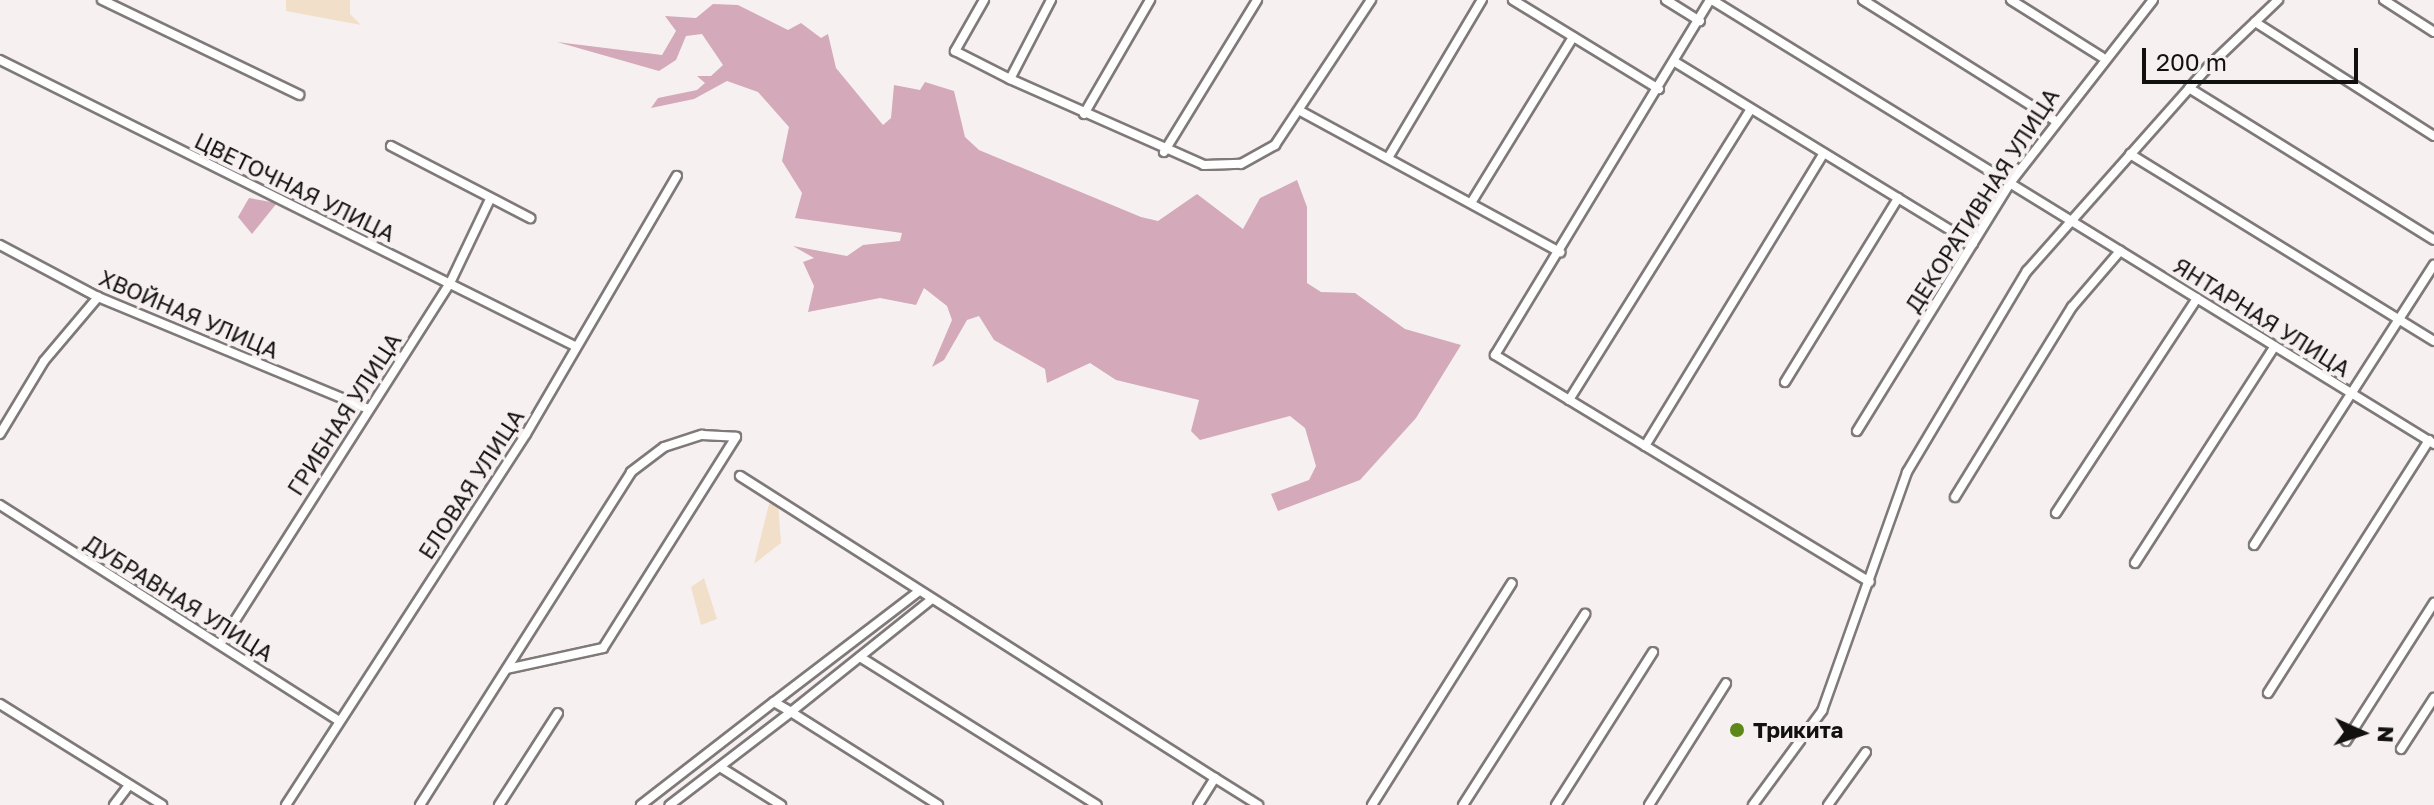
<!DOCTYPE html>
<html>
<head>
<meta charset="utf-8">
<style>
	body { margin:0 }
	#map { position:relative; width:2434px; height:805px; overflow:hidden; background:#f6f1f0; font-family:"Golos Text",sans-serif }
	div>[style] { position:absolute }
	.green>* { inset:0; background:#f2dfc9 }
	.water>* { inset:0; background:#d4a9b9 }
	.roads { filter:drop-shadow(2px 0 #7f7a79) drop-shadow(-2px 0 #7f7a79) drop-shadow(0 2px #7f7a79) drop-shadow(0 -2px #7f7a79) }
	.street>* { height:8px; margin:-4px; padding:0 4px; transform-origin:4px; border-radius:4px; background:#fff }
	.dots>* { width:22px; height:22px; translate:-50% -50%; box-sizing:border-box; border:4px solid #f6f1f0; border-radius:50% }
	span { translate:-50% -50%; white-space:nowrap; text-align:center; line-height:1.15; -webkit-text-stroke:8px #f6f1f0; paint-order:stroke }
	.street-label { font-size:22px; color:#121110 }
	.poi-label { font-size:22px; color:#121110; font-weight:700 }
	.left { translate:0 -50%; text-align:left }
	.north { position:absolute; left:2322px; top:693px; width:80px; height:80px; -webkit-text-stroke:6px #f6f1f0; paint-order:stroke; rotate:93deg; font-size:22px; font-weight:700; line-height:32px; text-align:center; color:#121110 }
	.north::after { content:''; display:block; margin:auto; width:28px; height:36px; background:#121110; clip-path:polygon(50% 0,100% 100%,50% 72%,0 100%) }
	.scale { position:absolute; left:2142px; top:48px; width:216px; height:36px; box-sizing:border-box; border:4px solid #121110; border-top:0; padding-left:10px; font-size:24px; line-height:28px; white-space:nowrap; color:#121110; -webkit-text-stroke:6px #f6f1f0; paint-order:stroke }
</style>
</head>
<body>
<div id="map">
	<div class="green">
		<i style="clip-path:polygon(286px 0,350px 0,350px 14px,361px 25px,286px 11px)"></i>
		<i style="clip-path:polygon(778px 502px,781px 543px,754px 564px,769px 504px)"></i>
		<i style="clip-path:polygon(704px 578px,717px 619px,701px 625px,691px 587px)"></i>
	</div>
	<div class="water">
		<i style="clip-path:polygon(713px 4px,738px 5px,788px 30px,801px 23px,821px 38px,828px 34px,836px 68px,883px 125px,891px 118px,894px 85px,920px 90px,925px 82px,954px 91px,965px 137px,979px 150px,1141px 217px,1158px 221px,1197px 194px,1243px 229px,1260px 198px,1297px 180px,1307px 207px,1307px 283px,1321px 292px,1355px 293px,1405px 329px,1461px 345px,1416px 418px,1360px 480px,1278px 511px,1271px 494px,1309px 480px,1316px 466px,1305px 428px,1290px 416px,1200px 440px,1191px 431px,1199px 400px,1116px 380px,1090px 363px,1047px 383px,1045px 369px,994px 340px,979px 316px,967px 320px,944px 360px,932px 367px,952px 320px,947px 306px,924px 288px,916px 305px,880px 298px,808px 312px,814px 286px,803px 262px,814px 258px,793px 246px,847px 256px,863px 245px,900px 241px,902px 233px,795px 218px,802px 193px,782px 161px,789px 127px,758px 92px,727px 81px,694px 99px,651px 108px,658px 98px,697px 90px,705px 83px,697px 76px,711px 76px,723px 65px,702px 34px,686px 36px,676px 60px,659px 71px,557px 42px,662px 55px,676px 31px,665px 16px,696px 18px)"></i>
		<i style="clip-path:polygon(249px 198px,277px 203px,252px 234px,238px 217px)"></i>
	</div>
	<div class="roads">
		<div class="street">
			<i style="left:102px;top:0;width:219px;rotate:25.7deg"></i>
			<i style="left:984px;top:0;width:59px;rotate:119.6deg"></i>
			<i style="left:955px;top:51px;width:62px;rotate:27deg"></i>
			<i style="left:1051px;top:0;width:89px;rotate:117.4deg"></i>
			<i style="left:1010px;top:79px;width:212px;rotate:23.9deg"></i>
			<i style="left:1204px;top:165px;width:37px;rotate:-2deg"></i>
			<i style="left:1241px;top:164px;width:39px;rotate:-29deg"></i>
			<i style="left:1275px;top:145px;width:174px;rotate:-56.5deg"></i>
			<i style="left:1513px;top:0;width:171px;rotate:31.4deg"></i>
			<i style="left:1666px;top:0;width:40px;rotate:32deg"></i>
			<i style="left:1710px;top:0;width:415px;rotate:121.2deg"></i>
			<i style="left:1495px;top:355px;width:438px;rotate:31.2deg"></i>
			<i style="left:1712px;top:0;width:848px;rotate:31.59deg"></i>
			<i style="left:1863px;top:0;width:226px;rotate:32.1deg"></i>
			<i style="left:2011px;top:0;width:107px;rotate:32.1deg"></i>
			<i style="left:2384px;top:0;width:59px;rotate:32.6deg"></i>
			<i style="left:2255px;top:22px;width:212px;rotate:32.5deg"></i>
			<i style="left:0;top:60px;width:642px;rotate:26.45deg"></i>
			<i style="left:1675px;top:62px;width:349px;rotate:31.4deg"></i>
			<i style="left:2189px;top:88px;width:288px;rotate:31.8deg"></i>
			<i style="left:1302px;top:112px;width:294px;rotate:28.5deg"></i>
			<i style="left:1084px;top:114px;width:132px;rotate:-59.9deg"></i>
			<i style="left:391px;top:146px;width:157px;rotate:27.4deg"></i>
			<i style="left:1164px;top:152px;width:178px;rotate:-58.5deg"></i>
			<i style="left:2130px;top:154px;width:357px;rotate:31.6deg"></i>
			<i style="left:1388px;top:158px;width:184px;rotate:-59.3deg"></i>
			<i style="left:1471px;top:203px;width:195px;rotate:-58.4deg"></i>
			<i style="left:0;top:245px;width:111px;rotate:28deg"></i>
			<i style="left:98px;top:297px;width:292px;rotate:22.5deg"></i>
			<i style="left:1785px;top:382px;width:216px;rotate:-58.4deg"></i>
			<i style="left:1569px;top:400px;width:343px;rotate:-58deg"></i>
			<i style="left:1857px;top:431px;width:291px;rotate:-58.3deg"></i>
			<i style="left:2010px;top:183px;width:232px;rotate:-52deg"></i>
			<i style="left:0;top:434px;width:85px;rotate:-58.9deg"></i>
			<i style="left:44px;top:361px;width:84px;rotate:-49.8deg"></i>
			<i style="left:1645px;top:446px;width:343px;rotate:-58.6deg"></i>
			<i style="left:740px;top:476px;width:563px;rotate:32.45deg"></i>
			<i style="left:1955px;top:497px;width:223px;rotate:-58.4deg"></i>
			<i style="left:2072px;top:307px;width:74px;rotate:-49.4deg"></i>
			<i style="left:0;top:505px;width:402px;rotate:32.5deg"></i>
			<i style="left:2056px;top:513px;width:257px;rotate:-56.7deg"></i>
			<i style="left:2254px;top:545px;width:333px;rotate:-57.3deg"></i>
			<i style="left:2135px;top:563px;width:258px;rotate:-57.2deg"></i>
			<i style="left:932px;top:599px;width:181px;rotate:141.3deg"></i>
			<i style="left:791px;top:712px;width:174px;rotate:32.3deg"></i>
			<i style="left:220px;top:644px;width:428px;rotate:-57.5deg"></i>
			<i style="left:450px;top:283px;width:93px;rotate:-64.5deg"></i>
			<i style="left:860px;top:657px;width:279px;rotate:32deg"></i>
			<i style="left:2268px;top:693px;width:300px;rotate:-57.5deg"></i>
			<i style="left:774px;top:702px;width:183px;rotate:-37.4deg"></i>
			<i style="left:0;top:704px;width:191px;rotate:31.9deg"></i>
			<i style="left:2346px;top:741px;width:164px;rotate:-57.5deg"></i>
			<i style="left:2401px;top:749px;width:61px;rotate:-57.1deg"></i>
			<i style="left:720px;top:767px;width:72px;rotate:31.9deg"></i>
			<i style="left:114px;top:805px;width:25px;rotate:-53deg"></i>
			<i style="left:286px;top:805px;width:442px;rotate:-57.1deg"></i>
			<i style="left:526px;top:434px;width:299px;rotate:-59.7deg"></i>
			<i style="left:420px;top:805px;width:394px;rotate:-57.6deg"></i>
			<i style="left:631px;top:472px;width:41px;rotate:-37.1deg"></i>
			<i style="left:664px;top:447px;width:40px;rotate:-18deg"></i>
			<i style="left:702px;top:435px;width:34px;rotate:3deg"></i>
			<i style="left:736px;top:437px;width:249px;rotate:122.2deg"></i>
			<i style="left:603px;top:648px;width:98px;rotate:167.7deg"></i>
			<i style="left:499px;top:805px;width:109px;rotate:-57.3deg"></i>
			<i style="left:641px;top:805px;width:168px;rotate:-37.8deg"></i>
			<i style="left:774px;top:702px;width:20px;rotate:30deg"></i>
			<i style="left:791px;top:712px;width:153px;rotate:142.5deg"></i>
			<i style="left:1198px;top:805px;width:32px;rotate:-58deg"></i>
			<i style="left:1215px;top:778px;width:51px;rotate:32.1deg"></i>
			<i style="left:1372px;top:805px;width:262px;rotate:-57.8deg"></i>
			<i style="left:1463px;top:805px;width:227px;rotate:-57.4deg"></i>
			<i style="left:1556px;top:805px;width:181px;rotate:-57.6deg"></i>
			<i style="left:1649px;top:805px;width:144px;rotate:-57.7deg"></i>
			<i style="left:1753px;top:805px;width:117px;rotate:-53.7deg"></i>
			<i style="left:1822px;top:711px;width:254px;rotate:-70.4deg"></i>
			<i style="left:1907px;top:472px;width:234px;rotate:-59.2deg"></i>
			<i style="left:2027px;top:271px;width:273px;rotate:-48.4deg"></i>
			<i style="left:2208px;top:67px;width:97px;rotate:-43.7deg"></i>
			<i style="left:1828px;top:805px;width:65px;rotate:-54.4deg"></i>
		</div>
	</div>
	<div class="dots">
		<i style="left:1737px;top:730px;background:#5d8817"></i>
	</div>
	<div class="street-label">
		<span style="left:295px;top:187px;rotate:26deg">ЦВЕТОЧНАЯ УЛИЦА</span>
		<span style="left:1982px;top:200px;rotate:-57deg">ДЕКОРАТИВНАЯ УЛИЦА</span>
		<span style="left:189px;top:314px;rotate:23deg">ХВОЙНАЯ УЛИЦА</span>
		<span style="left:2262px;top:317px;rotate:32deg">ЯНТАРНАЯ УЛИЦА</span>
		<span style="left:344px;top:414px;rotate:-57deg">ГРИБНАЯ УЛИЦА</span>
		<span style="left:471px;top:484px;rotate:-57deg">ЕЛОВАЯ УЛИЦА</span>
		<span style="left:179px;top:598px;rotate:32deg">ДУБРАВНАЯ УЛИЦА</span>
	</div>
	<div class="poi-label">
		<span class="left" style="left:1753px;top:730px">Трикита</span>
	</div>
	<div class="north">N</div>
	<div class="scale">200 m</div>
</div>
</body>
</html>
